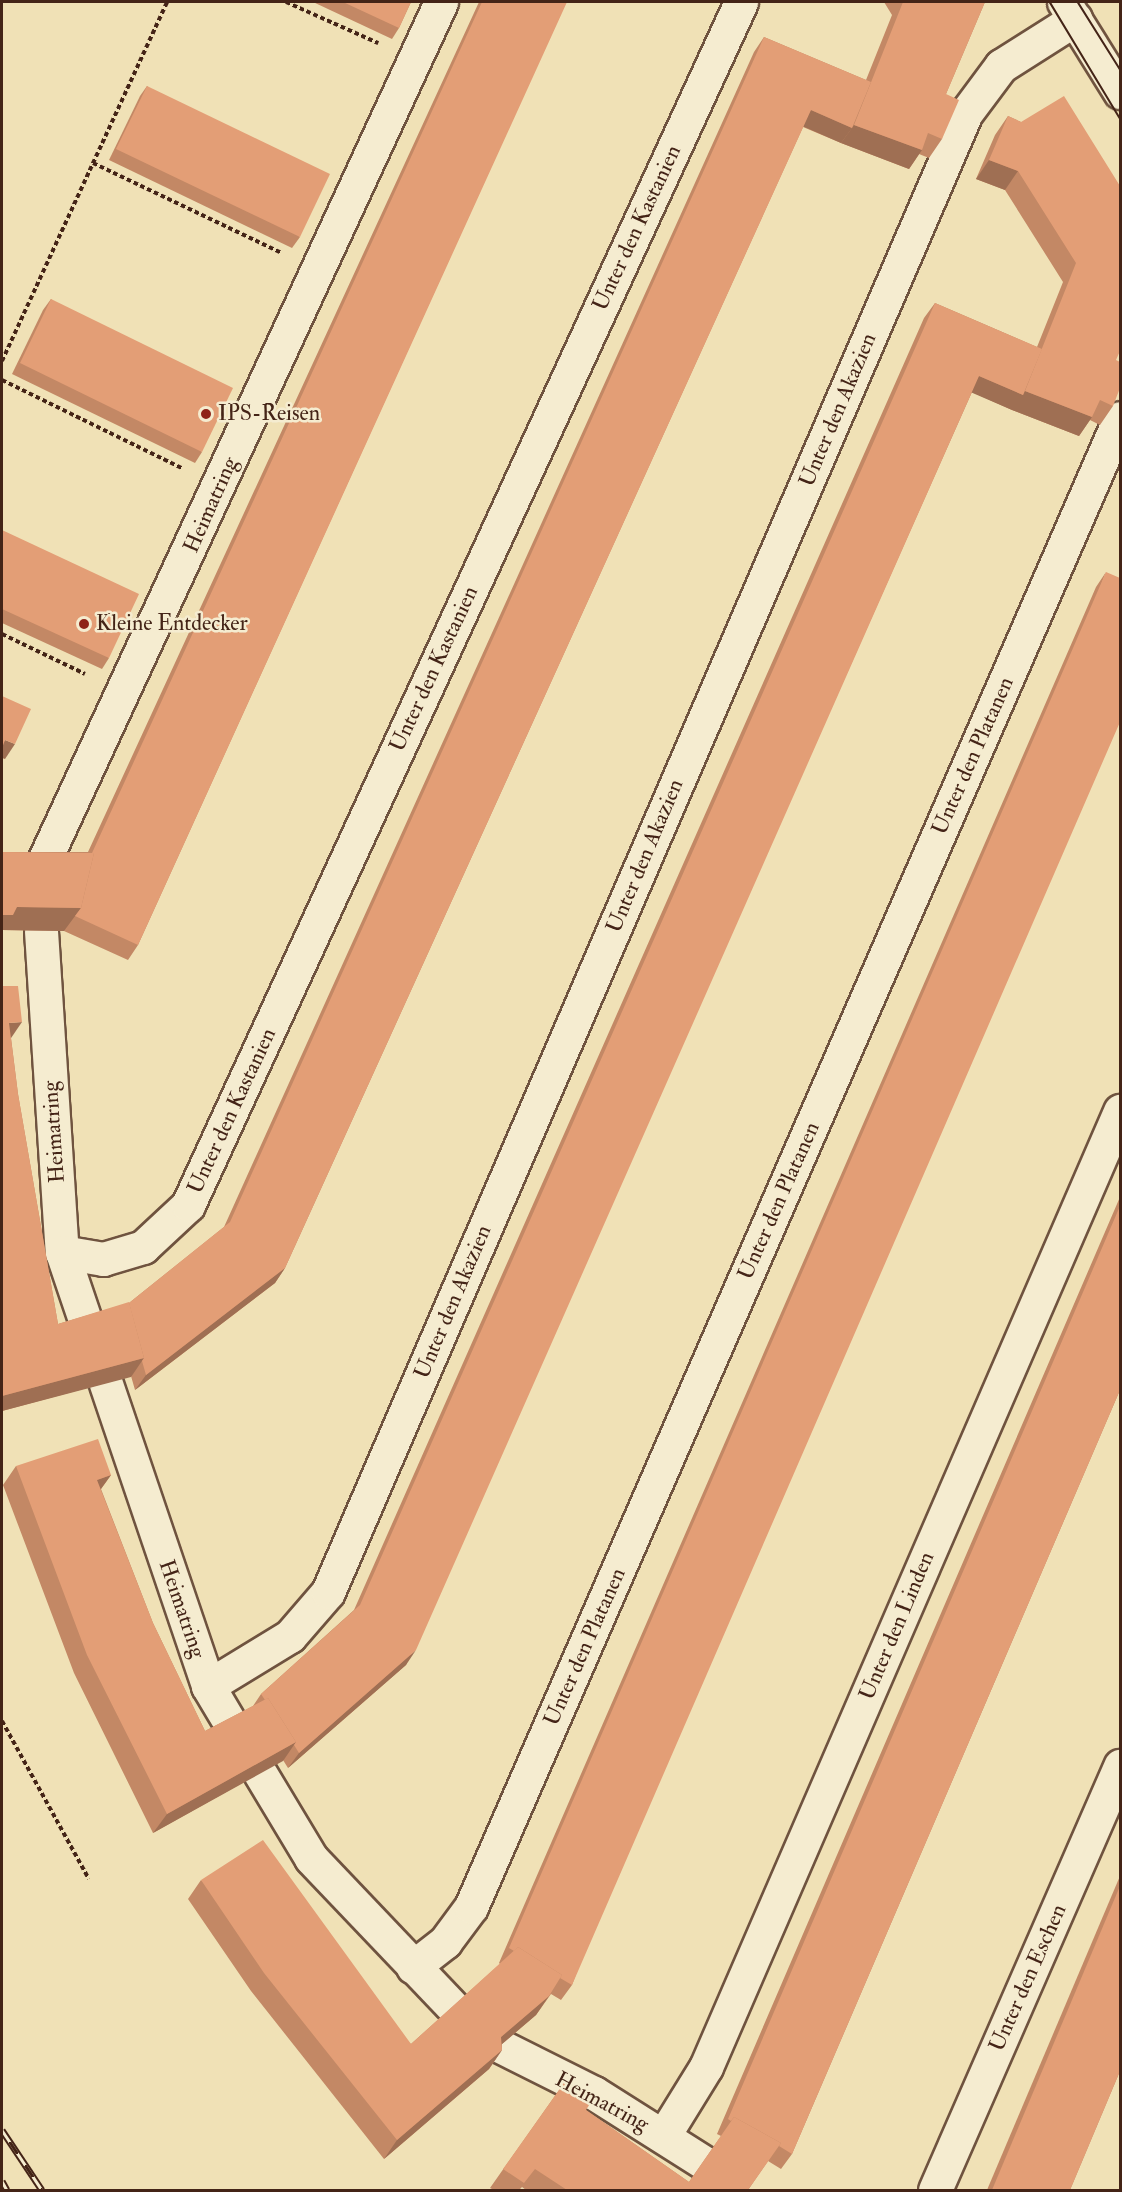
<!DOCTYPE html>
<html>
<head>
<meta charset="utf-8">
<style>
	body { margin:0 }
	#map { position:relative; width:1122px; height:2192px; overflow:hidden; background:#f0e1b6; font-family:"IM FELL Double Pica",serif }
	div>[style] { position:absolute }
	.path>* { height:4px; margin-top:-2px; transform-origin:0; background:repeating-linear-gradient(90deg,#442417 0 4.5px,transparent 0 7.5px) }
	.roads { filter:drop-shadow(2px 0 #6f533f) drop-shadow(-2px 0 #6f533f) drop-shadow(0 2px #6f533f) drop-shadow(0 -2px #6f533f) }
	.minor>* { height:33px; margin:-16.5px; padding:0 16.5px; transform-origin:16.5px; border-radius:16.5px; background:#f5ecd0 }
	.tram>* { height:1.5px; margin:-0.75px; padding:0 0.75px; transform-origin:0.75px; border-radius:0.75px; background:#442417 }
	.rail>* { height:7px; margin-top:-3.5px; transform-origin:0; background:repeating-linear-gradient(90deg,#f5ecd0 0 14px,#442417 0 28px); box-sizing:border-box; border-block:2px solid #442417 }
	.wall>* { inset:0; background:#c38865 }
	.shaded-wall>* { inset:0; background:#9f6f53 }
	.building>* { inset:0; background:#e39e76 }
	.dots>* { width:16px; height:16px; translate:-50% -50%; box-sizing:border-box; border:3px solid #f5ecd0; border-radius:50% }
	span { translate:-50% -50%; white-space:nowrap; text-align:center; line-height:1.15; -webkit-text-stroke:5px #f5ecd0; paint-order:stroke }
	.street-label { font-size:22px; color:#442417 }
	.poi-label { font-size:22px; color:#442417 }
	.left { translate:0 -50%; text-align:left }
	.frame { position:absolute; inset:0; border:3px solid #442417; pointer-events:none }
</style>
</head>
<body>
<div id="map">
	<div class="path">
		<i style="left:286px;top:2px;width:101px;rotate:24deg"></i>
		<i style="left:93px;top:163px;width:209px;rotate:25.5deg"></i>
		<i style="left:2px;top:361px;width:395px;rotate:-65.3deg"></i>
		<i style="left:2px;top:380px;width:200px;rotate:26.1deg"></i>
		<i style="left:2px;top:634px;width:92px;rotate:25.7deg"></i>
		<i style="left:2px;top:1721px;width:180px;rotate:61.2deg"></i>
	</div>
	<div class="roads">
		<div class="minor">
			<i style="left:1064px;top:2px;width:106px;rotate:58.1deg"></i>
			<i style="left:37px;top:876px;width:963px;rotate:-65.19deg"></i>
			<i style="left:41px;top:931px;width:322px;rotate:86.3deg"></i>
			<i style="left:62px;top:1252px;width:81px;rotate:71.3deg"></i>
			<i style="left:62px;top:1252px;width:42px;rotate:9.7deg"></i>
			<i style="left:103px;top:1259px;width:42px;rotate:-16.7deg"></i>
			<i style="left:143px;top:1247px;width:62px;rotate:-43deg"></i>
			<i style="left:188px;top:1205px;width:1324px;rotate:-65.31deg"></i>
			<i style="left:106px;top:1384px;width:319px;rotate:71.3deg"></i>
			<i style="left:208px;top:1686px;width:49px;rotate:59.2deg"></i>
			<i style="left:208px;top:1686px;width:96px;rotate:-31.4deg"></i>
			<i style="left:290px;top:1636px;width:58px;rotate:-49.2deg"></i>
			<i style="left:328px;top:1592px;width:1611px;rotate:-66.67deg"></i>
			<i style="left:966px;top:113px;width:59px;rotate:-53.3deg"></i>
			<i style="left:1001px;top:66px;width:88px;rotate:-32.4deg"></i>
			<i style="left:260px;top:1773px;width:99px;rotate:59deg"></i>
			<i style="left:311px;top:1858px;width:210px;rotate:46.4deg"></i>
			<i style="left:413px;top:1967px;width:41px;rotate:-38deg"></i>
			<i style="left:445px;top:1942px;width:44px;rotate:-53.4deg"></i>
			<i style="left:471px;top:1907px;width:1624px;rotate:-66.45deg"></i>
			<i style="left:500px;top:2046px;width:105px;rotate:26.6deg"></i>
			<i style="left:594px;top:2093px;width:129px;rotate:32.3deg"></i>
			<i style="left:664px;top:2135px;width:80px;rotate:-58.3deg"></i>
			<i style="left:706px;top:2067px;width:1042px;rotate:-66.58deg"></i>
			<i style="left:935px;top:2190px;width:463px;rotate:-66.4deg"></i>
		</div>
	</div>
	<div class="tram">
		<i style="left:1050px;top:2px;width:135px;rotate:58.9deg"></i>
		<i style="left:1078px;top:2px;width:79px;rotate:57.9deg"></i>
	</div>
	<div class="rail">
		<i style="left:2px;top:2130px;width:72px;rotate:56.3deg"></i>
		<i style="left:2px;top:2181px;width:10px;rotate:61deg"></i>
	</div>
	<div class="wall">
		<i style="clip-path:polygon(313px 2px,411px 2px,399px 28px,392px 39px)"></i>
		<i style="clip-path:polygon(479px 2px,566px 2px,138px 945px,128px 960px,64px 931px,2px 930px,2px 931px,2px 852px,88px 852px)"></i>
		<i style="clip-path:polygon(884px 2px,985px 2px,946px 94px,942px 139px,929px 158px,919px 154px,909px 169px,841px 143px,803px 127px,285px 1268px,275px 1283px,135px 1390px,131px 1376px,2px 1411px,11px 1038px,18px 1094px,58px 1324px,129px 1303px,224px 1227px,754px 52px,764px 37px,866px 80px,892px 15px)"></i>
		<i style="clip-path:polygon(147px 86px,300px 237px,292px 248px,109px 160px,140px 96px)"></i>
		<i style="clip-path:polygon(1008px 116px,1021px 122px,1116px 360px,1113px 406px,1100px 425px,1090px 420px,1079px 436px,1012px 410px,972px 392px,406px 1665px,288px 1768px,283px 1760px,153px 1833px,74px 1673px,3px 1485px,16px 1466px,111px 1475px,101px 1489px,153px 1623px,205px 1731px,253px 1706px,261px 1694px,354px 1610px,924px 318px,935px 303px,1037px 347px,1063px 282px,1005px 190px,976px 179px,995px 135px)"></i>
		<i style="clip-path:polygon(51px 299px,202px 452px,195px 463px,12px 374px,43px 310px)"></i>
		<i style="clip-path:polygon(2px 530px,109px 658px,102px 669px,2px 623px)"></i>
		<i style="clip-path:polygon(1106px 572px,572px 1985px,561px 2000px,551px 1994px,536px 2015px,502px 2044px,502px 2050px,489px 2069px,384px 2159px,251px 1991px,188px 1899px,201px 1880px,411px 2044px,500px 1964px,499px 1963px,1096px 587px)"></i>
		<i style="clip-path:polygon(1120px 1197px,1120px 1390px,792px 2154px,781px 2169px,768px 2161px,748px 2190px,526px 2190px,522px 2187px,519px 2190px,494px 2190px,490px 2188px,564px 2083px,586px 2110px,689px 2182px,721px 2136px,717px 2134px)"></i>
		<i style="clip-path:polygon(1120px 1876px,1120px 2071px,1070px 2190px,987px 2190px)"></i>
	</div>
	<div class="shaded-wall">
		<i style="clip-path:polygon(811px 110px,852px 128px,841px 143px,800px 125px)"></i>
		<i style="clip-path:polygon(854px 125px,922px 150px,909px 169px,841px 143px)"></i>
		<i style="clip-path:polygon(989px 160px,1018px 171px,1005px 190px,976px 179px)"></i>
		<i style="clip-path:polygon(979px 376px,1023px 395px,1025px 391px,1092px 417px,1079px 436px,1012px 410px,968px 391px)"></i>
		<i style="clip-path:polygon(5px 740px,15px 744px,5px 759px,2px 758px,2px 745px)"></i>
		<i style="clip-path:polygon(17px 907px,81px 908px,64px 931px,2px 930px,2px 931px,2px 915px)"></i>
		<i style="clip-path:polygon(22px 1022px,9px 1041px,9px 1023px)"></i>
		<i style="clip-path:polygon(285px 1268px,275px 1283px,135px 1390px,146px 1375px)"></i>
		<i style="clip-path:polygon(144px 1358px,131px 1377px,2px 1411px,2px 1396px)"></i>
		<i style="clip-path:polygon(111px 1475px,98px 1493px,97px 1480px)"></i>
		<i style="clip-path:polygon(416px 1650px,406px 1665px,288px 1768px,299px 1753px)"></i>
		<i style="clip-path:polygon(296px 1742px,283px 1761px,153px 1833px,167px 1814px)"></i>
		<i style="clip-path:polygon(549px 1996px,536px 2015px,488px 2056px,501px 2037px)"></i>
		<i style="clip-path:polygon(502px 2050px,489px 2069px,384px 2159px,397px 2140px)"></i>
	</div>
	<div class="building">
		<i style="clip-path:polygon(343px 2px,411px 2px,399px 28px)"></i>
		<i style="clip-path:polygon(482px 2px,567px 2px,138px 945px,75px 916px,81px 908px,94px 853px,92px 853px)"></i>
		<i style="clip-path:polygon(903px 2px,985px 2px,946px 94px,959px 100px,942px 139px,928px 133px,922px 150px,854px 125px)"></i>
		<i style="clip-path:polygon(764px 37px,871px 82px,852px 128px,811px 110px,285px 1268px,146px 1375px,142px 1361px,144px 1358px,129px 1303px,230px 1222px)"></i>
		<i style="clip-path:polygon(147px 86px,330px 174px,300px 237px,116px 149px)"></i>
		<i style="clip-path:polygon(1064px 96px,1120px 186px,1120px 351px,1116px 360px,1120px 362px,1120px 388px,1113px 406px,1100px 400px,1092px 417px,1025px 391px,1076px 263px,1018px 171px,989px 160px,1008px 116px,1021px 122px)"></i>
		<i style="clip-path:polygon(51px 299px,233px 388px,202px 452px,20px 363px)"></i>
		<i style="clip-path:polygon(935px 303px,1042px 349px,1023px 395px,979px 376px,416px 1650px,299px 1753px,294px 1745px,296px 1742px,268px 1698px,265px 1700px,261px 1694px,360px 1605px)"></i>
		<i style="clip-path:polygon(2px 530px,139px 594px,109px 658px,2px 609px)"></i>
		<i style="clip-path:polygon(1106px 572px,1120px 578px,1120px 722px,572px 1985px,560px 1978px,562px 1975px,518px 1947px,514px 1951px,509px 1948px)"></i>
		<i style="clip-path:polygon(2px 696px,31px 709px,15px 744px,5px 740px,2px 748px)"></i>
		<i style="clip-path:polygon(2px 852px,94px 853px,81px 908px,17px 907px,13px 915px,2px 915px)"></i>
		<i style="clip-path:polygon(2px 986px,18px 986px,22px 1022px,9px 1023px,18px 1094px,58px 1324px,129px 1302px,144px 1358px,2px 1396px)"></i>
		<i style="clip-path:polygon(1120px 1206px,1120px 1390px,792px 2154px,779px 2146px,781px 2143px,734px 2117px,731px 2121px,728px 2119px)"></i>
		<i style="clip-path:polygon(98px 1439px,111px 1475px,97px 1480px,153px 1623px,205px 1731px,268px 1698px,296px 1742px,167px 1814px,87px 1655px,16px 1466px)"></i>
		<i style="clip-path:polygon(263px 1840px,411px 2044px,518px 1947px,562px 1975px,549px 1996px,501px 2037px,502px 2050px,397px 2140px,264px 1973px,201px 1880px)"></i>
		<i style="clip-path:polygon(1120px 1886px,1120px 2071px,1070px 2190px,992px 2190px)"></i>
		<i style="clip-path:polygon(564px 2083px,591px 2102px,586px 2110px,689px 2182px,734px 2117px,781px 2143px,748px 2190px,567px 2190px,535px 2169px,524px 2183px,503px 2169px)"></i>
	</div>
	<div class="dots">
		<i style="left:206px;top:414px;background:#8f2418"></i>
		<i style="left:84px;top:624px;background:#8f2418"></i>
	</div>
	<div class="street-label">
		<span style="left:637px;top:228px;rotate:-65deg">Unter den Kastanien</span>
		<span style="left:838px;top:410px;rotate:-67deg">Unter den Akazien</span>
		<span style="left:211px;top:505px;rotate:-66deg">Heimatring</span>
		<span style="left:434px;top:669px;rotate:-65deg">Unter den Kastanien</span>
		<span style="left:973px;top:756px;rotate:-66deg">Unter den Platanen</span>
		<span style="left:645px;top:856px;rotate:-67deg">Unter den Akazien</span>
		<span style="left:232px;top:1111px;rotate:-65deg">Unter den Kastanien</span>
		<span style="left:54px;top:1132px;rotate:-94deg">Heimatring</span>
		<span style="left:779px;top:1201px;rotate:-66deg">Unter den Platanen</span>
		<span style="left:453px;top:1302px;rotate:-67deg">Unter den Akazien</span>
		<span style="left:182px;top:1609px;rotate:71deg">Heimatring</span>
		<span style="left:897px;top:1626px;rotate:-67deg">Unter den Linden</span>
		<span style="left:585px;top:1647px;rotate:-66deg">Unter den Platanen</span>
		<span style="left:1028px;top:1978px;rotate:-66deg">Unter den Eschen</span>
		<span style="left:602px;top:2102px;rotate:28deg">Heimatring</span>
	</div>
	<div class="poi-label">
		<span class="left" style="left:218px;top:414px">IPS-Reisen</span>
		<span class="left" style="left:96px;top:624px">Kleine Entdecker</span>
	</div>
	<div class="frame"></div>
</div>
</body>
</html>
